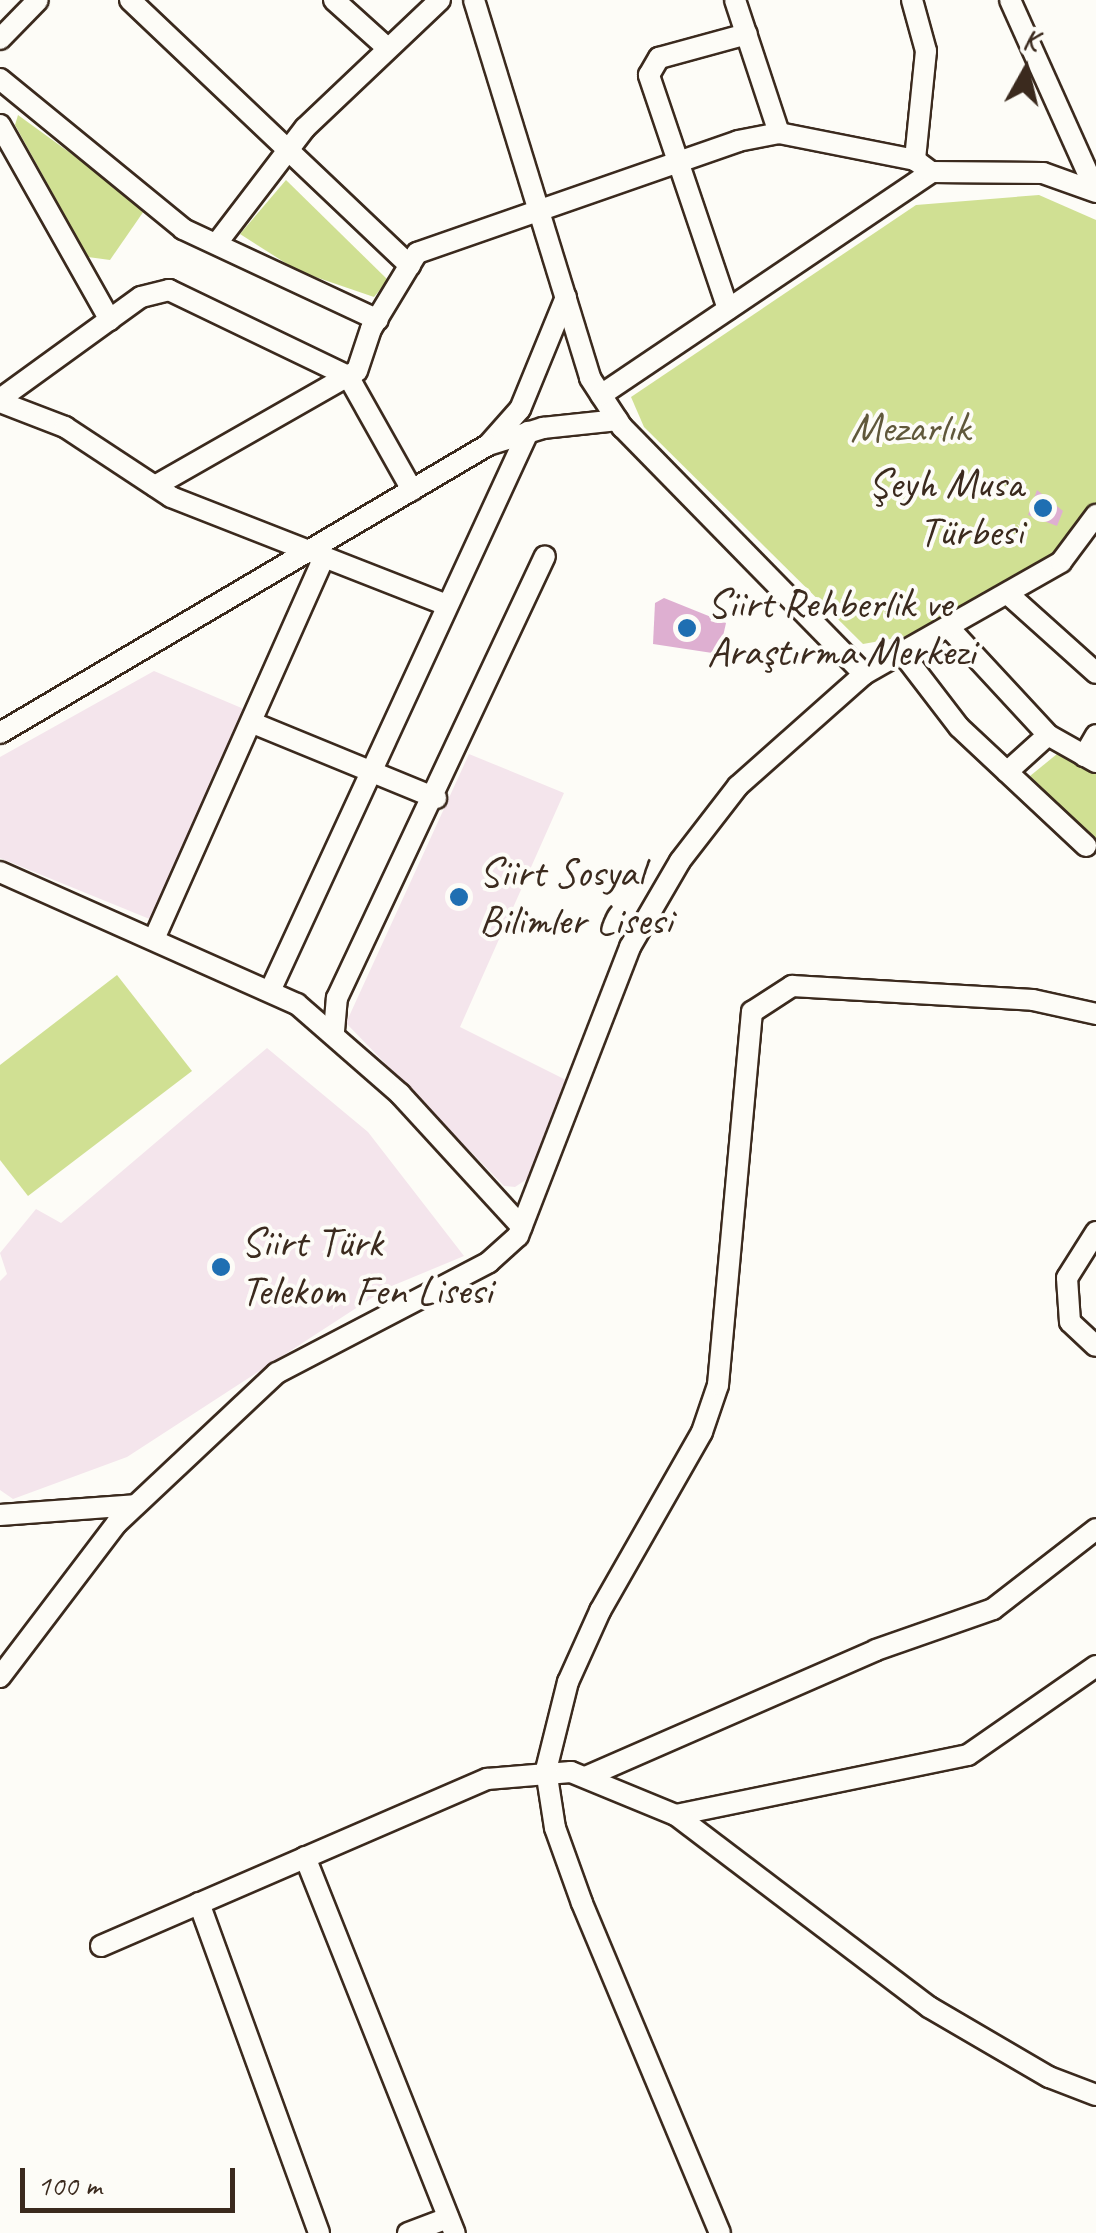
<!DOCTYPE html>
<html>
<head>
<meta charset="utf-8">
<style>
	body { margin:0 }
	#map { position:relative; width:1096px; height:2233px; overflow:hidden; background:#fdfcf7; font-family:Caveat,sans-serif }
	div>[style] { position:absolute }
	.built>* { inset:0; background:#f4e5ec }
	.green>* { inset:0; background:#d0e093 }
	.building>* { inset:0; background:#deafd1 }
	.roads { filter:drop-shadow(2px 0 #3b2a1e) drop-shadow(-2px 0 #3b2a1e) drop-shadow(0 2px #3b2a1e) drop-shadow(0 -2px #3b2a1e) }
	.minor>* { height:20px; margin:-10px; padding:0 10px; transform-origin:10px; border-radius:10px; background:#fdfcf7 }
	.dots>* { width:28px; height:28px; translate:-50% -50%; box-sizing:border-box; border:5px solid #fdfcf7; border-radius:50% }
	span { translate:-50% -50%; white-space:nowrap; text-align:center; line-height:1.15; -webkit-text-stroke:8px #fdfcf7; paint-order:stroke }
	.park-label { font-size:42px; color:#60583b }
	.poi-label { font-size:42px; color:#3b2a1e }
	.right { translate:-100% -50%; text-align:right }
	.left { translate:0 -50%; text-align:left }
	.north { position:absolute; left:976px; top:20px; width:100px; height:100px; -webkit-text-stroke:8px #fdfcf7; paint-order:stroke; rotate:8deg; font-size:28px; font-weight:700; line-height:40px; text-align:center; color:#3b2a1e }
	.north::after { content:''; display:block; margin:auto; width:35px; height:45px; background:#3b2a1e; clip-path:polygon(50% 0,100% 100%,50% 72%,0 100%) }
	.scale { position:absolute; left:20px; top:2168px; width:215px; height:45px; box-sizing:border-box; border:5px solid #3b2a1e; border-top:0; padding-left:12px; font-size:30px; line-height:35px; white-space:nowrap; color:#3b2a1e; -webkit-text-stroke:8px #fdfcf7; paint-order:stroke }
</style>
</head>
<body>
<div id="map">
	<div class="built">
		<i style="clip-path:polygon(154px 671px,251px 712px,152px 920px,0 858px,0 757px)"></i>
		<i style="clip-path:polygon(469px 754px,564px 793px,460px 1027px,572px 1083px,530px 1177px,515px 1187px,504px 1186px,346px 1023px)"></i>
		<i style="clip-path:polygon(267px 1048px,368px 1132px,464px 1256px,387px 1288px,127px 1457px,13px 1499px,0 1490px,0 1281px,7px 1274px,0 1253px,36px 1209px,61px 1223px)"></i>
	</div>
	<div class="green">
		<i style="clip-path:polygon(18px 115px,146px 208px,110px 260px,88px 257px,15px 125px)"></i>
		<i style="clip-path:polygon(286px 180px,388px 280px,374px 297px,298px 271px,240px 234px)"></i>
		<i style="clip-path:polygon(1039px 195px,1096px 220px,1096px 508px,1062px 556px,919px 634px,863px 644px,644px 427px,631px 397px,916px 205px)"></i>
		<i style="clip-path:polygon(1057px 754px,1096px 769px,1096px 840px,1030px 776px)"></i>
		<i style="clip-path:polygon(117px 975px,192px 1071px,28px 1196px,0 1160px,0 1065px)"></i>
	</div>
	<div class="building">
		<i style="clip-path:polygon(1037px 490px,1063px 511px,1057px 526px,1028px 515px)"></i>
		<i style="clip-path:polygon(664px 598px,726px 623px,719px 654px,653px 644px,655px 603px)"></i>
	</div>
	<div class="roads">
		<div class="minor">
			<i style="left:130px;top:0;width:386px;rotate:43.5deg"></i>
			<i style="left:334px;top:0;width:69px;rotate:42deg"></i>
			<i style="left:474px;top:0;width:395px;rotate:72.9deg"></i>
			<i style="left:590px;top:378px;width:59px;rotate:56.9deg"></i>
			<i style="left:622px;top:427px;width:346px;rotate:45.6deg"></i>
			<i style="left:735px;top:0;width:140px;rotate:71.7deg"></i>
			<i style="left:912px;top:0;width:53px;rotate:74.6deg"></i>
			<i style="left:926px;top:51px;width:110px;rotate:95.8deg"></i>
			<i style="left:1010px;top:0;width:209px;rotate:65.8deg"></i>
			<i style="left:0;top:39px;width:54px;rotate:-45.7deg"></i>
			<i style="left:0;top:79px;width:237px;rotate:39.3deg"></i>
			<i style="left:183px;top:229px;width:215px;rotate:25deg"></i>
			<i style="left:0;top:125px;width:224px;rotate:60.6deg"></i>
			<i style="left:217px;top:243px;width:145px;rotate:-52.6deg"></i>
			<i style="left:305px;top:128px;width:186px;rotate:-43.5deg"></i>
			<i style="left:566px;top:297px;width:121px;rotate:112.3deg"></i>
			<i style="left:520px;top:409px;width:48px;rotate:131.6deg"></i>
			<i style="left:488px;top:445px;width:58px;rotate:-17.2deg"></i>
			<i style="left:543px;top:428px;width:75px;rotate:-6.1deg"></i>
			<i style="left:728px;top:309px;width:247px;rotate:-108.7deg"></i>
			<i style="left:649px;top:75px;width:20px;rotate:-60deg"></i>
			<i style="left:659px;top:58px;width:91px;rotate:-15.3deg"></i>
			<i style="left:601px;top:395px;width:398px;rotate:-34deg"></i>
			<i style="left:0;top:399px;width:174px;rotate:-35.9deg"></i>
			<i style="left:141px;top:297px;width:29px;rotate:-14deg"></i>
			<i style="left:169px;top:290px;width:199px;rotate:25.7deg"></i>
			<i style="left:348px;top:376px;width:131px;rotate:60.7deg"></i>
			<i style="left:0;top:402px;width:70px;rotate:21deg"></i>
			<i style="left:65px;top:427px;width:127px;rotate:33.4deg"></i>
			<i style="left:171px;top:497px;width:293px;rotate:21.4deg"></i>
			<i style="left:155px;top:486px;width:232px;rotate:-29.7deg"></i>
			<i style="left:357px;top:371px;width:44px;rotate:-71.6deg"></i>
			<i style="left:371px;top:329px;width:89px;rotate:-58.8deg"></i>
			<i style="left:417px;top:253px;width:340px;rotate:-19.2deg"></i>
			<i style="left:738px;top:141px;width:42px;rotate:-11deg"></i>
			<i style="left:779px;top:133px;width:139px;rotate:11.2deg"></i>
			<i style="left:915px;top:160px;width:20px;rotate:37deg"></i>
			<i style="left:931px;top:172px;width:112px;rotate:0.5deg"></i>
			<i style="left:1043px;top:173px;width:56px;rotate:19.7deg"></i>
			<i style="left:1008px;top:594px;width:118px;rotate:41.9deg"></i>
			<i style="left:950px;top:629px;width:144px;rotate:47.2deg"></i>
			<i style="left:1048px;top:735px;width:55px;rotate:29.4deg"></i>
			<i style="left:903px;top:654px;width:92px;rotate:52.5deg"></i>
			<i style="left:959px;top:727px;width:174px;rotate:43.1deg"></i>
			<i style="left:253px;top:723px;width:198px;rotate:22.3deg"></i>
			<i style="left:0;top:733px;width:567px;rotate:-30.55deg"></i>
			<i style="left:1084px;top:756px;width:24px;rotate:-60deg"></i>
			<i style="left:1007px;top:772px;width:55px;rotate:-42.1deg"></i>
			<i style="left:0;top:872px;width:325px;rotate:24deg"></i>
			<i style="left:297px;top:1004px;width:137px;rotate:41.1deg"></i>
			<i style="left:400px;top:1094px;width:180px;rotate:47.5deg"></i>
			<i style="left:154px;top:939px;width:418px;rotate:-66deg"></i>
			<i style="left:270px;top:991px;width:616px;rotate:-65.22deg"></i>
			<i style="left:334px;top:1031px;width:33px;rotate:-85deg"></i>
			<i style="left:337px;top:998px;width:488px;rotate:-64.8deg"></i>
			<i style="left:1096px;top:1232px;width:54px;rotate:122.2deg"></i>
			<i style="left:1067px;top:1278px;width:44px;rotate:86.1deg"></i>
			<i style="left:1070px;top:1322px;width:35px;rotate:43deg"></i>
			<i style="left:0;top:1515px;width:135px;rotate:-4.2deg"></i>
			<i style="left:0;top:1677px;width:193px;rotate:-52.8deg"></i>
			<i style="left:117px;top:1523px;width:219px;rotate:-43.2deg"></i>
			<i style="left:277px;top:1373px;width:239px;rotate:-27.6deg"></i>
			<i style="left:489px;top:1262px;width:39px;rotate:-42deg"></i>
			<i style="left:518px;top:1236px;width:310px;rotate:-68.8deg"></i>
			<i style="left:630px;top:947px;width:99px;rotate:-59.8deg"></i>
			<i style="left:680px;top:861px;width:95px;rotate:-52.3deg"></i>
			<i style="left:738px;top:786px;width:169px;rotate:-41.6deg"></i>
			<i style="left:864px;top:674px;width:227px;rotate:-29.6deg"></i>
			<i style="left:1061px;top:562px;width:59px;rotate:-53.3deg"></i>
			<i style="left:588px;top:1776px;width:314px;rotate:-23.6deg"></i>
			<i style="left:876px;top:1650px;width:124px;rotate:-19.3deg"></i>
			<i style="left:993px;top:1609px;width:130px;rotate:-37.8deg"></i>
			<i style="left:676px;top:1815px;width:298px;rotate:-11.6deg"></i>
			<i style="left:968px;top:1755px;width:156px;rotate:-34.8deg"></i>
			<i style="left:305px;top:1857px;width:405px;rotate:68.3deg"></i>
			<i style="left:199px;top:1903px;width:351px;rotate:70deg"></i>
			<i style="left:101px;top:1946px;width:421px;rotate:-23.4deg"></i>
			<i style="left:487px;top:1779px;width:84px;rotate:-4.8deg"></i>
			<i style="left:571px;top:1772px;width:113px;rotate:22.3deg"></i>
			<i style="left:676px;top:1815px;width:318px;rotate:37.2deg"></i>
			<i style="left:929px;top:2007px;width:139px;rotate:30.3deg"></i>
			<i style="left:1049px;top:2077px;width:50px;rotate:21deg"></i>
			<i style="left:408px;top:2233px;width:43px;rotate:-20.6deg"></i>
			<i style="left:720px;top:2233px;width:358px;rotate:-112.7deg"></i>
			<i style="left:582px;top:1903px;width:80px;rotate:-109.8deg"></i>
			<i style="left:555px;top:1828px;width:59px;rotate:-98.8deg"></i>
			<i style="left:546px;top:1770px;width:91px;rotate:-76deg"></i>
			<i style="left:568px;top:1682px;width:78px;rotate:-65.7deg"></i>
			<i style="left:600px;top:1611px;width:206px;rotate:-60.3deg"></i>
			<i style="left:702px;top:1432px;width:50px;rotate:-71.2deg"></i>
			<i style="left:718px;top:1385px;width:375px;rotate:-84.8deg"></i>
			<i style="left:752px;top:1012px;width:48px;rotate:-33deg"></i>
			<i style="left:792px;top:986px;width:241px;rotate:3.3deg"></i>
			<i style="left:1033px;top:1000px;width:65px;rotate:12.5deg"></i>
		</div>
	</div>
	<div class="dots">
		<i style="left:1043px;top:508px;background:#1f6fb2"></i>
		<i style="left:687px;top:628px;background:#1f6fb2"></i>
		<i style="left:459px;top:897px;background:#1f6fb2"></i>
		<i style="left:221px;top:1267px;background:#1f6fb2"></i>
	</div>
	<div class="park-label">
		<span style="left:910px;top:428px">Mezarlık</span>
	</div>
	<div class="poi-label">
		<span class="right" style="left:1023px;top:508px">Şeyh Musa<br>Türbesi</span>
		<span class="left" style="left:707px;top:628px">Siirt Rehberlik ve<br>Araştırma Merkezi</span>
		<span class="left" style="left:479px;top:897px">Siirt Sosyal<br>Bilimler Lisesi</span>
		<span class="left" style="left:241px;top:1267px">Siirt Türk<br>Telekom Fen Lisesi</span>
	</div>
	<div class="north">K</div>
	<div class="scale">100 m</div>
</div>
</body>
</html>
